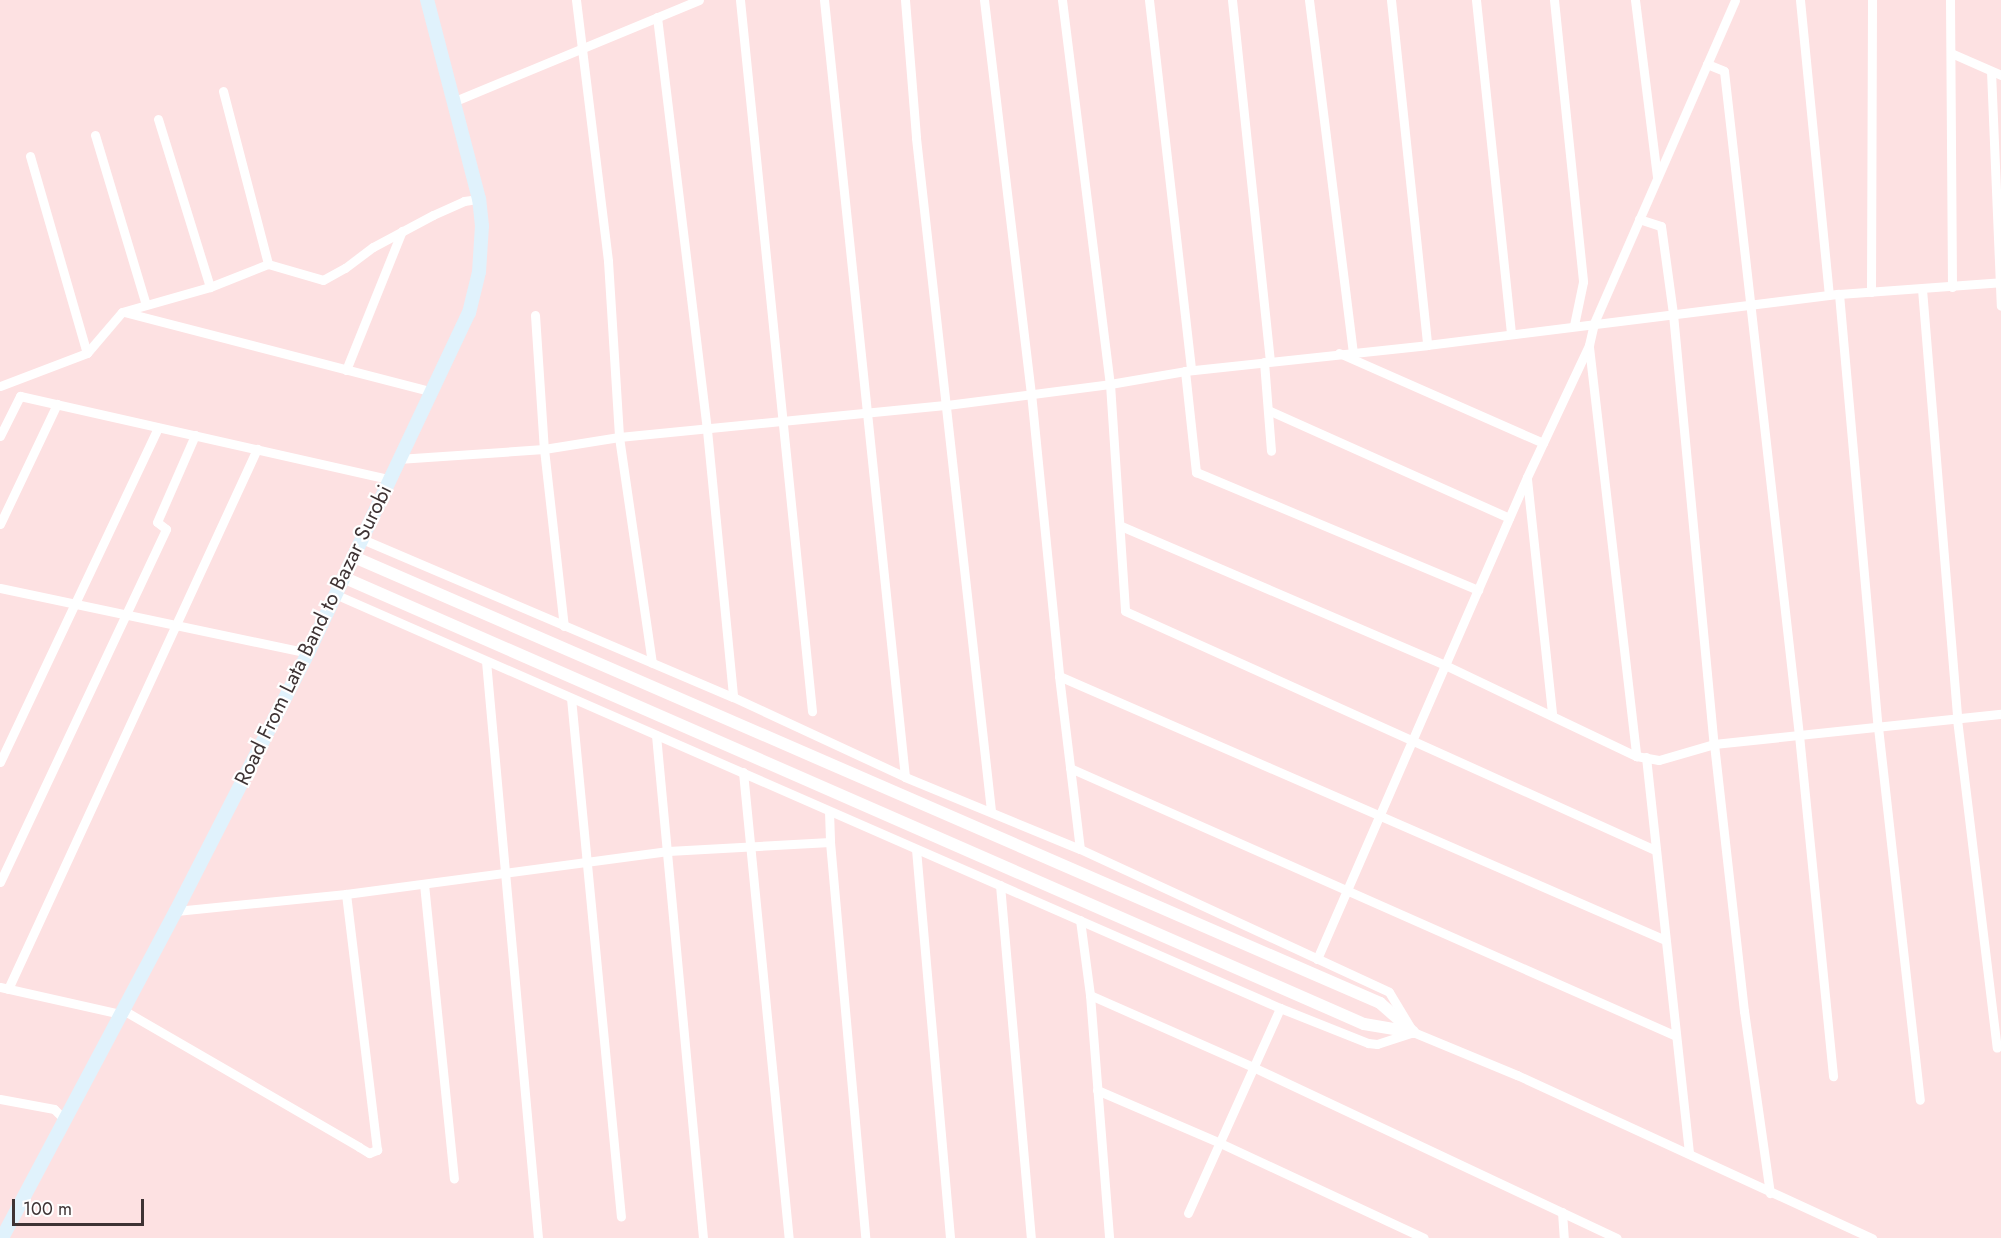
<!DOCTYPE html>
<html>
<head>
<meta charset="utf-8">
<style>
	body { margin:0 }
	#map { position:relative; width:2001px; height:1238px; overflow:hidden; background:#fde1e2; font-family:Jost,sans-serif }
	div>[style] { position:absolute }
	.minor>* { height:9px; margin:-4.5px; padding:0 4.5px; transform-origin:4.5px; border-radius:4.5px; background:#fff }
	.tertiary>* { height:12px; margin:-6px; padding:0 6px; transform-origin:6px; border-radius:6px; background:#fff }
	.secondary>* { height:14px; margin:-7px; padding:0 7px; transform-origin:7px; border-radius:7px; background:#e0f2fc }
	span { translate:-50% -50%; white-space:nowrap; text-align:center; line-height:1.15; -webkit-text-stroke:4.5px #fff; paint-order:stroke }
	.street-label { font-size:21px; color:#3e3334 }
	.scale { position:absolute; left:12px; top:1199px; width:132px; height:27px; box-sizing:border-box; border:3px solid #3e3334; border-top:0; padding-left:8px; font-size:18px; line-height:21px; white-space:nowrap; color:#3e3334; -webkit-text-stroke:4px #fff; paint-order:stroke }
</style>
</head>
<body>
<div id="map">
	<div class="minor">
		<i style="left:576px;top:0;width:263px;rotate:83deg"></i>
		<i style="left:608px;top:261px;width:176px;rotate:86.4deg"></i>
		<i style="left:619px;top:437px;width:228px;rotate:81.7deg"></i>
		<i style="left:740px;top:0;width:715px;rotate:84.22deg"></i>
		<i style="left:824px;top:0;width:781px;rotate:84.05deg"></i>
		<i style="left:905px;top:0;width:138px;rotate:85.4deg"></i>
		<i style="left:916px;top:138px;width:677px;rotate:83.64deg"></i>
		<i style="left:984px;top:0;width:396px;rotate:83.2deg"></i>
		<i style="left:1031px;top:393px;width:284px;rotate:84.3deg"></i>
		<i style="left:1059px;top:676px;width:174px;rotate:83.1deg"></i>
		<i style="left:1062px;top:0;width:387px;rotate:82.9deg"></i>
		<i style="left:1110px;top:384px;width:227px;rotate:86.2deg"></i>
		<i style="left:1125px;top:611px;width:581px;rotate:24.27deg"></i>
		<i style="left:1149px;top:0;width:372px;rotate:83.5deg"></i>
		<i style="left:1232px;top:0;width:363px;rotate:84deg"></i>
		<i style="left:1309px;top:0;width:354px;rotate:82.9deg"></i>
		<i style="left:1391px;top:0;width:347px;rotate:84deg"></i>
		<i style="left:1476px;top:0;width:335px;rotate:84deg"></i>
		<i style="left:1554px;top:0;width:283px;rotate:84.1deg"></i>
		<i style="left:1583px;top:282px;width:44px;rotate:101.8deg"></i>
		<i style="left:1635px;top:0;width:177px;rotate:82.9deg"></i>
		<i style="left:1800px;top:0;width:296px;rotate:84.4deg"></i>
		<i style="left:1950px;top:0;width:287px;rotate:89.6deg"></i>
		<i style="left:657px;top:17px;width:416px;rotate:83.1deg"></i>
		<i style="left:707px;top:430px;width:268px;rotate:84.4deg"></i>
		<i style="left:1951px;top:53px;width:55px;rotate:23.7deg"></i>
		<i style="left:1707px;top:64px;width:18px;rotate:22deg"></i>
		<i style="left:1724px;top:71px;width:668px;rotate:83.56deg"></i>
		<i style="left:1799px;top:735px;width:343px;rotate:84.3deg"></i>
		<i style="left:1991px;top:71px;width:235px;rotate:87.6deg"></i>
		<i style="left:223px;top:91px;width:179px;rotate:75.4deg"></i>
		<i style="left:455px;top:101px;width:264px;rotate:-22.5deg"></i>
		<i style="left:158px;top:119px;width:176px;rotate:72.8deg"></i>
		<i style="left:95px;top:135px;width:177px;rotate:73.3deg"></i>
		<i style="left:30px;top:156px;width:205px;rotate:73.9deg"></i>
		<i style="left:1639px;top:219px;width:23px;rotate:18deg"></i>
		<i style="left:1661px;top:226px;width:89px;rotate:82.2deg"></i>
		<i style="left:1673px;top:314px;width:432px;rotate:84.6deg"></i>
		<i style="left:1714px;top:744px;width:269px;rotate:83.6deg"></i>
		<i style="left:1744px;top:1011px;width:184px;rotate:81.9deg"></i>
		<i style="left:1922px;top:289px;width:431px;rotate:85.3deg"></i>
		<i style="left:1957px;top:719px;width:331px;rotate:83.1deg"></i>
		<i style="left:1871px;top:292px;width:292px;rotate:-89.8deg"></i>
		<i style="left:1839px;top:294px;width:435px;rotate:84.9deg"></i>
		<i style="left:1878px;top:727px;width:375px;rotate:83.6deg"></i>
		<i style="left:124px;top:312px;width:319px;rotate:14.5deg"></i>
		<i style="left:535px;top:315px;width:134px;rotate:86.2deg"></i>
		<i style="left:544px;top:449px;width:178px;rotate:83.6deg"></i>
		<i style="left:1589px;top:347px;width:412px;rotate:83.4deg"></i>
		<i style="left:1339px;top:353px;width:223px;rotate:23.8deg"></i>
		<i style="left:1264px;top:362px;width:89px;rotate:85.5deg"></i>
		<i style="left:346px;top:370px;width:150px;rotate:-68.1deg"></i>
		<i style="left:1185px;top:371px;width:102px;rotate:83.8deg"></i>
		<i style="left:1196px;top:472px;width:306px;rotate:22.7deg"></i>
		<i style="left:0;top:386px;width:93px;rotate:-20.8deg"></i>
		<i style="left:87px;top:353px;width:54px;rotate:-49.5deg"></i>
		<i style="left:122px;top:312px;width:91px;rotate:-15.9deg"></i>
		<i style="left:210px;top:287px;width:62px;rotate:-21.6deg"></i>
		<i style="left:268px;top:264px;width:57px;rotate:16.2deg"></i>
		<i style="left:323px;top:280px;width:25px;rotate:-29deg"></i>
		<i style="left:345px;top:268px;width:35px;rotate:-37deg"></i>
		<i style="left:373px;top:247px;width:68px;rotate:-28.1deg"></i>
		<i style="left:433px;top:215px;width:34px;rotate:-24deg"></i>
		<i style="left:464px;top:201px;width:15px;rotate:-8deg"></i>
		<i style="left:1268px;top:410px;width:264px;rotate:24.1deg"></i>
		<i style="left:0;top:436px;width:45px;rotate:-63.4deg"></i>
		<i style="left:20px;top:396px;width:378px;rotate:12.7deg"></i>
		<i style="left:398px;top:459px;width:146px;rotate:-3.9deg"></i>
		<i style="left:544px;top:449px;width:76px;rotate:-9.1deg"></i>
		<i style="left:619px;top:437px;width:330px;rotate:-5.6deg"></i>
		<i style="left:947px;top:405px;width:164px;rotate:-7.3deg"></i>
		<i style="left:1110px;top:384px;width:76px;rotate:-9.8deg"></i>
		<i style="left:1185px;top:371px;width:243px;rotate:-6.1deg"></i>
		<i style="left:1427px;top:345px;width:415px;rotate:-7.1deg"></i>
		<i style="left:1839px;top:294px;width:162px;rotate:-4.2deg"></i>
		<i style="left:1527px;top:479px;width:236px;rotate:83.9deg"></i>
		<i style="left:0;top:524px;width:133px;rotate:-64.6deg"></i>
		<i style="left:1121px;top:526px;width:353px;rotate:23.2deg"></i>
		<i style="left:1445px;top:665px;width:212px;rotate:25.5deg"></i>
		<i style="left:1636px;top:756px;width:23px;rotate:10deg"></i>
		<i style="left:1659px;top:760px;width:57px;rotate:-16.2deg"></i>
		<i style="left:1714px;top:744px;width:289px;rotate:-6deg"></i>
		<i style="left:362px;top:539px;width:403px;rotate:23.1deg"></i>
		<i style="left:733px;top:697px;width:190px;rotate:24.9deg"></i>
		<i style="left:905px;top:777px;width:189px;rotate:22.4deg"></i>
		<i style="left:1080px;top:849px;width:340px;rotate:24.8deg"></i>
		<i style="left:1389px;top:992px;width:41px;rotate:59deg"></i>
		<i style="left:0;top:588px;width:315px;rotate:11.9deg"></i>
		<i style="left:337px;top:595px;width:1029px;rotate:23.65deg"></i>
		<i style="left:1280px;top:1008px;width:95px;rotate:21.7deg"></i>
		<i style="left:1368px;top:1043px;width:9px;rotate:6deg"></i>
		<i style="left:1377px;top:1044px;width:38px;rotate:-18deg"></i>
		<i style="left:1413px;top:1032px;width:113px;rotate:22.5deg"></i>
		<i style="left:1517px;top:1075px;width:391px;rotate:24.7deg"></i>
		<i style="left:486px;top:661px;width:579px;rotate:84.85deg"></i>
		<i style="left:1059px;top:676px;width:659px;rotate:23.53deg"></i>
		<i style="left:571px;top:698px;width:521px;rotate:84.5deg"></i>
		<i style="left:656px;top:735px;width:505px;rotate:84.66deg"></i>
		<i style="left:1646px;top:757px;width:398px;rotate:83.8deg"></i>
		<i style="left:0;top:762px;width:370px;rotate:-64.7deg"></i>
		<i style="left:1070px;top:768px;width:660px;rotate:23.85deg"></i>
		<i style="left:743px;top:772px;width:468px;rotate:84.4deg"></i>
		<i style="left:829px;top:811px;width:31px;rotate:88deg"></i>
		<i style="left:830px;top:842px;width:398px;rotate:84.9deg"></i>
		<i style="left:916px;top:849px;width:390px;rotate:85deg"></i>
		<i style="left:0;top:882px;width:390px;rotate:-64.8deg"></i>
		<i style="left:166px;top:529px;width:11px;rotate:-142deg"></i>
		<i style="left:157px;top:522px;width:95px;rotate:-66.4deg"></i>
		<i style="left:424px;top:884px;width:296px;rotate:84.2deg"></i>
		<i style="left:1000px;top:885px;width:354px;rotate:85deg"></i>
		<i style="left:176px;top:911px;width:171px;rotate:-5.7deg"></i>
		<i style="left:346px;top:894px;width:325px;rotate:-7.6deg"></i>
		<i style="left:668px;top:851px;width:162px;rotate:-3.2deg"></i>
		<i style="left:1080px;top:920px;width:76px;rotate:82.4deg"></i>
		<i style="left:1090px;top:995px;width:244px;rotate:85.5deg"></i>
		<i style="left:1317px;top:959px;width:526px;rotate:-66.46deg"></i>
		<i style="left:1527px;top:477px;width:146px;rotate:-64.8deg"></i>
		<i style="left:1589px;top:345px;width:23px;rotate:-77deg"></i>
		<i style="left:1594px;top:323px;width:352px;rotate:-66.4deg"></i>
		<i style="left:0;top:987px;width:124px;rotate:12.6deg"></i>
		<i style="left:8px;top:989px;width:595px;rotate:-65.25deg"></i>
		<i style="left:1090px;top:995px;width:178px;rotate:23.8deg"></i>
		<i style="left:1253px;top:1067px;width:402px;rotate:25.2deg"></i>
		<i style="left:123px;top:1010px;width:273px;rotate:30.1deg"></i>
		<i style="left:359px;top:1147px;width:12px;rotate:31deg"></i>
		<i style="left:369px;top:1153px;width:9px;rotate:-21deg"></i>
		<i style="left:377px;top:1150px;width:258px;rotate:-96.9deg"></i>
		<i style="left:1097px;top:1090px;width:132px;rotate:23.3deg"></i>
		<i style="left:1218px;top:1142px;width:227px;rotate:25deg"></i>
		<i style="left:0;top:1099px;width:55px;rotate:10.5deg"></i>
		<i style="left:54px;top:1109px;width:14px;rotate:45deg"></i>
		<i style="left:1562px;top:1212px;width:26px;rotate:86deg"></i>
		<i style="left:1188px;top:1213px;width:225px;rotate:-65.8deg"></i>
	</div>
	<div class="tertiary">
		<i style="left:354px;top:557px;width:1119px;rotate:23.49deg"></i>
		<i style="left:1380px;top:1003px;width:44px;rotate:41.3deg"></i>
		<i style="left:345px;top:578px;width:1112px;rotate:23.64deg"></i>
		<i style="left:1364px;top:1024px;width:49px;rotate:9.5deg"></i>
	</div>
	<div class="secondary">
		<i style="left:2px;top:1238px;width:370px;rotate:-62deg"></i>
		<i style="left:176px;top:911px;width:290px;rotate:-62.9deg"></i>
		<i style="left:308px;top:653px;width:376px;rotate:-64.7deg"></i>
		<i style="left:469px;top:313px;width:42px;rotate:-76.3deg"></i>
		<i style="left:479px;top:272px;width:46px;rotate:-86.3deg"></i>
		<i style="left:482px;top:226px;width:27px;rotate:-96deg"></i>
		<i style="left:479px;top:199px;width:206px;rotate:-104.6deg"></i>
	</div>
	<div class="street-label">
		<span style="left:313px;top:635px;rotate:-64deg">Road From Lata Band to Bazar Surobi</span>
	</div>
	<div class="scale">100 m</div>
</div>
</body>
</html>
